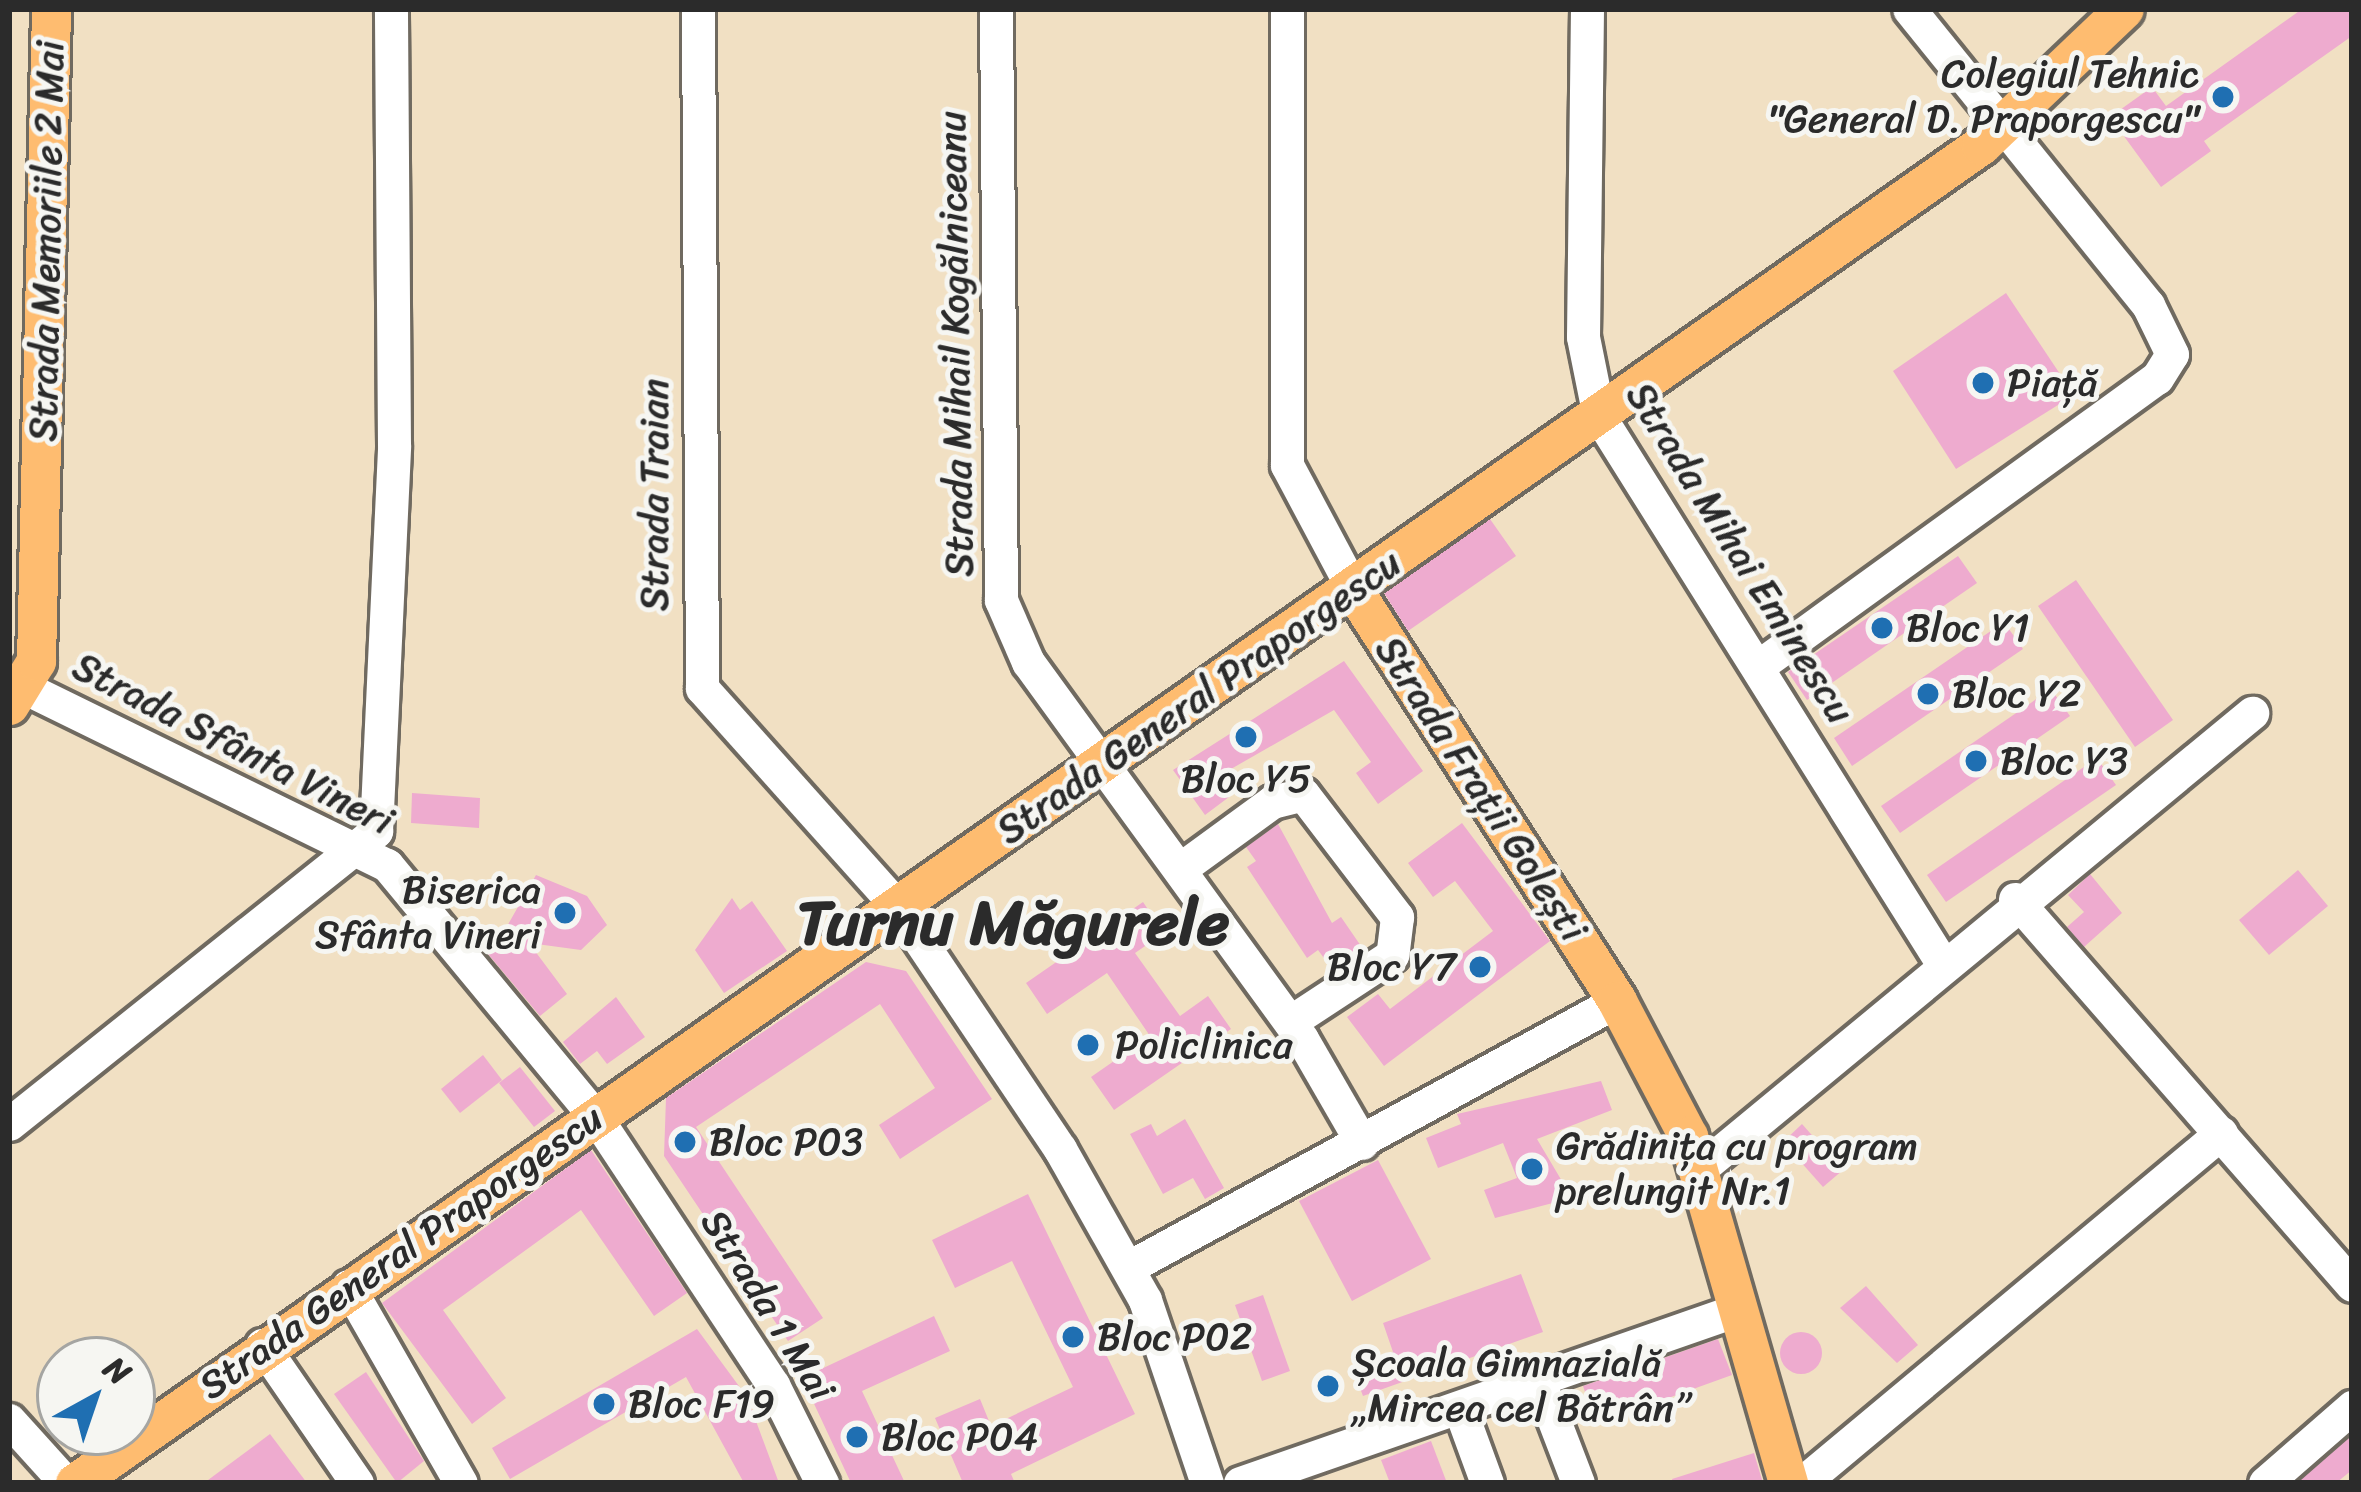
<!DOCTYPE html>
<html>
<head>
<meta charset="utf-8">
<style>
	body { margin:0 }
	#map { position:relative; width:2361px; height:1492px; overflow:hidden; background:#f1e0c3; font-family:Sriracha,sans-serif }
	div>[style] { position:absolute }
	.building>* { inset:0; background:#eeabcf }
	.round { border-radius:50% }
	.roads { filter:drop-shadow(3px 0 #706a60) drop-shadow(-3px 0 #706a60) drop-shadow(0 3px #706a60) drop-shadow(0 -3px #706a60) }
	.minor>* { height:33px; margin:-16.5px; padding:0 16.5px; transform-origin:16.5px; border-radius:16.5px; background:#fff }
	.major>* { height:39px; margin:-19.5px; padding:0 19.5px; transform-origin:19.5px; border-radius:19.5px; background:#febc70 }
	.dots>* { width:33px; height:33px; translate:-50% -50%; box-sizing:border-box; border:6px solid #f6f6f2; border-radius:50% }
	span { translate:-50% -50%; white-space:nowrap; text-align:center; line-height:1.15; -webkit-text-stroke:10px #f6f6f2; paint-order:stroke }
	.poi-label { font-size:39px; color:#2b2b2b }
	.right { translate:-100% -50%; text-align:right }
	.left { translate:0 -50%; text-align:left }
	.street-label { font-size:39px; color:#2b2b2b }
	.town-label { font-size:63px; color:#2b2b2b; font-weight:700 }
	.frame { position:absolute; inset:0; border:12px solid #2b2b2b; pointer-events:none }
	.north { position:absolute; left:36px; top:1336px; width:120px; height:120px; box-sizing:border-box; background:#f6f6f2; border:3px solid #a5a5a2; border-radius:50%; rotate:40deg; font-size:33px; font-weight:700; line-height:48px; text-align:center; color:#2b2b2b }
	.north::after { content:''; display:block; margin:auto; width:42px; height:54px; background:#1f6fb2; clip-path:polygon(50% 0,100% 100%,50% 72%,0 100%) }
</style>
</head>
<body>
<div id="map">
	<div class="building">
		<i style="clip-path:polygon(2302px 9px,2352px 9px,2352px 36px,2204px 141px,2211px 151px,2161px 187px,2110px 117px,2152px 87px,2166px 106px)"></i>
		<i style="clip-path:polygon(2006px 293px,2074px 395px,1956px 469px,1893px 371px)"></i>
		<i style="clip-path:polygon(1490px 519px,1516px 556px,1408px 631px,1384px 593px)"></i>
		<i style="clip-path:polygon(1958px 556px,1977px 583px,1807px 700px,1788px 672px)"></i>
		<i style="clip-path:polygon(2076px 580px,2173px 720px,2135px 747px,2038px 606px)"></i>
		<i style="clip-path:polygon(2004px 622px,2023px 649px,1852px 766px,1834px 738px)"></i>
		<i style="clip-path:polygon(1344px 661px,1423px 771px,1378px 804px,1356px 773px,1371px 762px,1334px 710px,1224px 773px,1237px 791px,1205px 815px,1173px 770px)"></i>
		<i style="clip-path:polygon(2051px 689px,2070px 716px,1900px 833px,1881px 806px)"></i>
		<i style="clip-path:polygon(2097px 758px,2116px 785px,1946px 902px,1927px 875px)"></i>
		<i style="clip-path:polygon(412px 793px,480px 798px,479px 828px,411px 823px)"></i>
		<i style="clip-path:polygon(1462px 823px,1550px 941px,1384px 1066px,1347px 1017px,1378px 994px,1390px 1009px,1493px 931px,1455px 881px,1433px 897px,1408px 863px)"></i>
		<i style="clip-path:polygon(1278px 824px,1332px 923px,1341px 917px,1363px 949px,1332px 969px,1318px 950px,1307px 958px,1247px 867px,1256px 861px,1246px 847px)"></i>
		<i style="clip-path:polygon(2298px 870px,2328px 906px,2269px 955px,2239px 920px)"></i>
		<i style="clip-path:polygon(2090px 874px,2122px 913px,2084px 947px,2067px 927px,2084px 912px,2068px 895px)"></i>
		<i style="clip-path:polygon(536px 875px,587px 896px,607px 925px,581px 950px,529px 943px,567px 994px,540px 1016px,478px 942px,493px 924px,502px 935px)"></i>
		<i style="clip-path:polygon(732px 898px,740px 910px,752px 901px,787px 951px,724px 993px,695px 950px)"></i>
		<i style="clip-path:polygon(1143px 902px,1164px 933px,1135px 953px,1180px 1016px,1208px 996px,1231px 1029px,1114px 1110px,1091px 1077px,1150px 1036px,1107px 973px,1047px 1014px,1026px 983px)"></i>
		<i style="clip-path:polygon(866px 962px,906px 971px,992px 1099px,900px 1159px,879px 1125px,935px 1088px,880px 1004px,696px 1127px,823px 1318px,788px 1341px,664px 1156px,666px 1098px)"></i>
		<i style="clip-path:polygon(616px 997px,645px 1037px,607px 1064px,597px 1051px,580px 1064px,563px 1042px)"></i>
		<i style="clip-path:polygon(483px 1055px,502px 1080px,460px 1113px,441px 1089px)"></i>
		<i style="clip-path:polygon(520px 1067px,555px 1111px,534px 1127px,499px 1083px)"></i>
		<i style="clip-path:polygon(1601px 1081px,1612px 1110px,1537px 1139px,1572px 1198px,1495px 1218px,1484px 1190px,1517px 1178px,1503px 1143px,1438px 1168px,1426px 1138px,1461px 1124px,1457px 1114px)"></i>
		<i style="clip-path:polygon(1185px 1119px,1224px 1188px,1205px 1199px,1193px 1178px,1163px 1194px,1130px 1134px,1151px 1124px,1157px 1136px)"></i>
		<i style="clip-path:polygon(1802px 1124px,1843px 1170px,1823px 1187px,1783px 1142px)"></i>
		<i style="clip-path:polygon(591px 1150px,687px 1293px,654px 1316px,581px 1210px,443px 1310px,506px 1398px,472px 1424px,382px 1303px)"></i>
		<i style="clip-path:polygon(1378px 1160px,1431px 1259px,1352px 1301px,1299px 1201px)"></i>
		<i style="clip-path:polygon(1028px 1194px,1135px 1414px,1011px 1474px,1015px 1483px,963px 1483px,935px 1418px,980px 1399px,991px 1426px,1073px 1387px,1012px 1261px,955px 1288px,932px 1240px)"></i>
		<i style="clip-path:polygon(1521px 1274px,1543px 1332px,1363px 1396px,1352px 1367px,1393px 1352px,1383px 1323px)"></i>
		<i style="clip-path:polygon(1866px 1286px,1918px 1345px,1897px 1363px,1840px 1308px)"></i>
		<i style="clip-path:polygon(1263px 1295px,1290px 1371px,1262px 1381px,1235px 1305px)"></i>
		<i style="clip-path:polygon(934px 1316px,950px 1351px,862px 1391px,905px 1483px,851px 1483px,802px 1378px)"></i>
		<i style="clip-path:polygon(697px 1329px,747px 1397px,779px 1483px,744px 1483px,686px 1377px,510px 1479px,492px 1448px)"></i>
		<i class="round" style="left:1780px;top:1332px;width:42px;height:42px"></i>
		<i style="clip-path:polygon(1718px 1339px,1732px 1375px,1596px 1424px,1583px 1386px)"></i>
		<i style="clip-path:polygon(366px 1372px,424px 1461px,397px 1483px,334px 1394px)"></i>
		<i style="clip-path:polygon(270px 1434px,307px 1483px,204px 1483px)"></i>
		<i style="clip-path:polygon(2352px 1435px,2352px 1470px,2336px 1483px,2297px 1483px)"></i>
		<i style="clip-path:polygon(1431px 1441px,1447px 1483px,1390px 1483px,1381px 1460px)"></i>
		<i style="clip-path:polygon(1754px 1453px,1763px 1483px,1673px 1483px,1672px 1479px)"></i>
	</div>
	<div class="roads">
		<div class="minor">
			<i style="left:698px;top:9px;width:679px;rotate:89.66deg"></i>
			<i style="left:702px;top:688px;width:291px;rotate:48.2deg"></i>
			<i style="left:896px;top:905px;width:294px;rotate:56.1deg"></i>
			<i style="left:1060px;top:1149px;width:173px;rotate:60.6deg"></i>
			<i style="left:1145px;top:1300px;width:193px;rotate:71.3deg"></i>
			<i style="left:996px;top:9px;width:591px;rotate:89.52deg"></i>
			<i style="left:1001px;top:600px;width:68px;rotate:66.5deg"></i>
			<i style="left:1028px;top:662px;width:466px;rotate:54deg"></i>
			<i style="left:1302px;top:1039px;width:120px;rotate:60deg"></i>
			<i style="left:1287px;top:9px;width:456px;rotate:90deg"></i>
			<i style="left:1287px;top:465px;width:143px;rotate:62deg"></i>
			<i style="left:1587px;top:9px;width:328px;rotate:90.7deg"></i>
			<i style="left:1583px;top:337px;width:81px;rotate:78.6deg"></i>
			<i style="left:1599px;top:416px;width:646px;rotate:57.91deg"></i>
			<i style="left:1760px;top:665px;width:490px;rotate:-35.9deg"></i>
			<i style="left:2157px;top:378px;width:28px;rotate:-58deg"></i>
			<i style="left:2172px;top:354px;width:55px;rotate:-116.1deg"></i>
			<i style="left:2148px;top:305px;width:380px;rotate:-128.9deg"></i>
			<i style="left:9px;top:680px;width:421px;rotate:26.1deg"></i>
			<i style="left:387px;top:865px;width:326px;rotate:50.4deg"></i>
			<i style="left:595px;top:1116px;width:323px;rotate:56.5deg"></i>
			<i style="left:773px;top:1385px;width:110px;rotate:63.4deg"></i>
			<i style="left:1180px;top:869px;width:114px;rotate:-36.1deg"></i>
			<i style="left:1272px;top:802px;width:32px;rotate:-14deg"></i>
			<i style="left:1303px;top:794px;width:155px;rotate:52.6deg"></i>
			<i style="left:1397px;top:917px;width:38px;rotate:97deg"></i>
			<i style="left:1392px;top:955px;width:122px;rotate:146.7deg"></i>
			<i style="left:2015px;top:899px;width:512px;rotate:48.88deg"></i>
			<i style="left:9px;top:1124px;width:470px;rotate:-38.6deg"></i>
			<i style="left:376px;top:831px;width:386px;rotate:-87.3deg"></i>
			<i style="left:394px;top:445px;width:436px;rotate:-90.4deg"></i>
			<i style="left:1701px;top:1168px;width:715px;rotate:-39.55deg"></i>
			<i style="left:1129px;top:1267px;width:556px;rotate:-28.59deg"></i>
			<i style="left:348px;top:1286px;width:227px;rotate:60.2deg"></i>
			<i style="left:262px;top:1345px;width:168px;rotate:55.5deg"></i>
			<i style="left:1540px;top:1384px;width:106px;rotate:69deg"></i>
			<i style="left:1461px;top:1412px;width:76px;rotate:69.9deg"></i>
			<i style="left:9px;top:1420px;width:85px;rotate:47.9deg"></i>
			<i style="left:1240px;top:1483px;width:523px;rotate:-19.2deg"></i>
			<i style="left:1802px;top:1483px;width:546px;rotate:-39.87deg"></i>
			<i style="left:2265px;top:1483px;width:116px;rotate:-41.1deg"></i>
		</div>
		<div class="major">
			<i style="left:1354px;top:591px;width:487px;rotate:57.3deg"></i>
			<i style="left:1617px;top:1001px;width:153px;rotate:62.3deg"></i>
			<i style="left:1688px;top:1136px;width:361px;rotate:73.9deg"></i>
			<i style="left:9px;top:705px;width:52px;rotate:-58.5deg"></i>
			<i style="left:36px;top:661px;width:652px;rotate:-88.68deg"></i>
			<i style="left:75px;top:1483px;width:2329px;rotate:-35.07deg"></i>
			<i style="left:1981px;top:145px;width:197px;rotate:-43.6deg"></i>
		</div>
	</div>
	<div class="dots">
		<i style="left:2223px;top:97px;background:#1f6fb2"></i>
		<i style="left:1983px;top:383px;background:#1f6fb2"></i>
		<i style="left:1882px;top:628px;background:#1f6fb2"></i>
		<i style="left:1928px;top:694px;background:#1f6fb2"></i>
		<i style="left:1246px;top:737px;background:#1f6fb2"></i>
		<i style="left:1976px;top:761px;background:#1f6fb2"></i>
		<i style="left:565px;top:913px;background:#1f6fb2"></i>
		<i style="left:1480px;top:967px;background:#1f6fb2"></i>
		<i style="left:1088px;top:1045px;background:#1f6fb2"></i>
		<i style="left:685px;top:1142px;background:#1f6fb2"></i>
		<i style="left:1532px;top:1169px;background:#1f6fb2"></i>
		<i style="left:1073px;top:1337px;background:#1f6fb2"></i>
		<i style="left:1328px;top:1386px;background:#1f6fb2"></i>
		<i style="left:604px;top:1404px;background:#1f6fb2"></i>
		<i style="left:857px;top:1437px;background:#1f6fb2"></i>
	</div>
	<div class="poi-label">
		<span class="right" style="left:2199px;top:97px">Colegiul Tehnic<br>"General D. Praporgescu"</span>
		<span class="left" style="left:2007px;top:383px">Piață</span>
		<span class="left" style="left:1906px;top:628px">Bloc Y1</span>
		<span class="left" style="left:1952px;top:694px">Bloc Y2</span>
		<span class="left" style="left:2000px;top:761px">Bloc Y3</span>
		<span style="left:1246px;top:779px">Bloc Y5</span>
		<span class="right" style="left:541px;top:913px">Biserica<br>Sfânta Vineri</span>
		<span class="right" style="left:1456px;top:967px">Bloc Y7</span>
		<span class="left" style="left:1115px;top:1045px">Policlinica</span>
		<span class="left" style="left:709px;top:1142px">Bloc P03</span>
		<span class="left" style="left:1556px;top:1169px">Grădinița cu program<br>prelungit Nr.1</span>
		<span class="left" style="left:1097px;top:1337px">Bloc P02</span>
		<span class="left" style="left:1352px;top:1386px">Școala Gimnazială<br>„Mircea cel Bătrân”</span>
		<span class="left" style="left:628px;top:1404px">Bloc F19</span>
		<span class="left" style="left:881px;top:1437px">Bloc P04</span>
	</div>
	<div class="street-label">
		<span style="left:47px;top:241px;rotate:-89deg">Strada Memoriile 2 Mai</span>
		<span style="left:956px;top:344px;rotate:-91deg">Strada Mihail Kogălniceanu</span>
		<span style="left:655px;top:495px;rotate:-90deg">Strada Traian</span>
		<span style="left:1740px;top:553px;rotate:58deg">Strada Mihai Eminescu</span>
		<span style="left:1199px;top:697px;rotate:-35deg">Strada General Praporgescu</span>
		<span style="left:233px;top:744px;rotate:27deg">Strada Sfânta Vineri</span>
		<span style="left:1481px;top:789px;rotate:57deg">Strada Frații Golești</span>
		<span style="left:401px;top:1252px;rotate:-35deg">Strada General Praporgescu</span>
		<span style="left:768px;top:1305px;rotate:58deg">Strada 1 Mai</span>
	</div>
	<div class="town-label">
		<span style="left:1013px;top:923px">Turnu Măgurele</span>
	</div>
	<div class="frame"></div>
	<div class="north">N</div>
</div>
</body>
</html>
